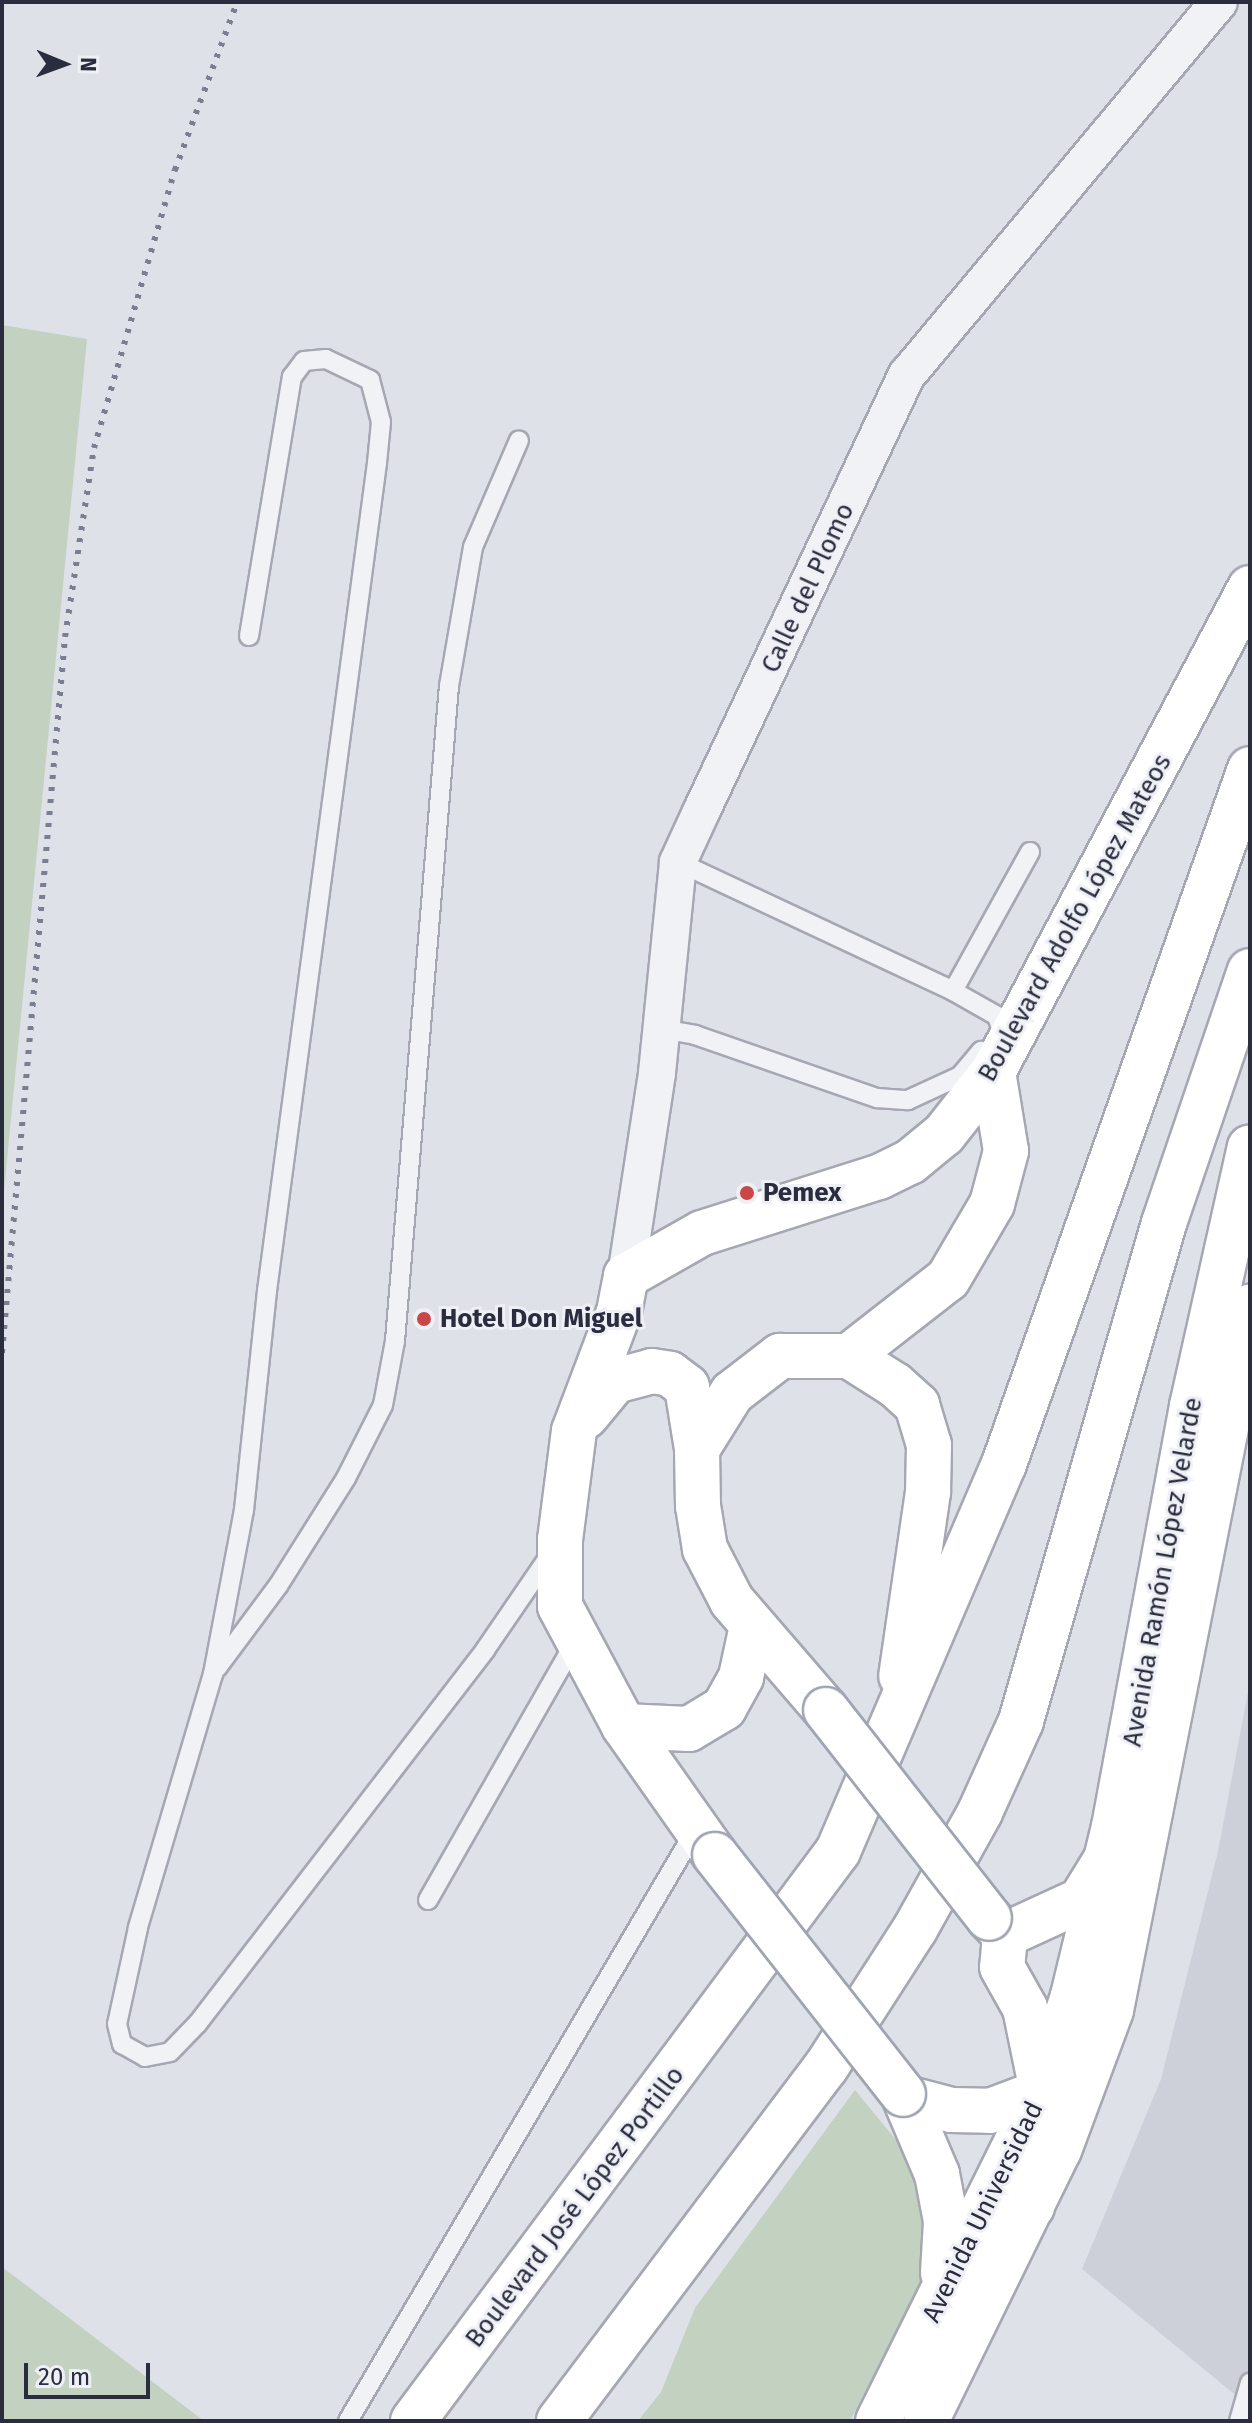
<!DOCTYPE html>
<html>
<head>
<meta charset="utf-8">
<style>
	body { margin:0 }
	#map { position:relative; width:1252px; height:2423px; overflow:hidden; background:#dfe1e8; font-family:"Fira Sans",sans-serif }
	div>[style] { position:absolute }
	.built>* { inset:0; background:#cdd0d9 }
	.green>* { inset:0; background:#c2d1c0 }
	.roads { filter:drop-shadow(2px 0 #a5a7b2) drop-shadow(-2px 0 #a5a7b2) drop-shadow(0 2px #a5a7b2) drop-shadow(0 -2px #a5a7b2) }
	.lane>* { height:18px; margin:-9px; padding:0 9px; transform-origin:9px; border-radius:9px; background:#f1f2f6 }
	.street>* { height:36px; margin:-18px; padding:0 18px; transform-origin:18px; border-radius:18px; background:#f1f2f6 }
	.secondary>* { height:44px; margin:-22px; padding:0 22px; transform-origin:22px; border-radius:22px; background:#fff }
	.primary>* { height:44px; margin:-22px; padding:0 22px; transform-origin:22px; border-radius:22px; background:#fff }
	.rail>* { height:6px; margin-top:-3px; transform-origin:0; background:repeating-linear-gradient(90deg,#797f90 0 4px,transparent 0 12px) }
	.bridges { filter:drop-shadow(2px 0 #9fa4b3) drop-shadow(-2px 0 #9fa4b3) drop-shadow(0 2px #9fa4b3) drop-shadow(0 -2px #9fa4b3) }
	.secondary-bridge>* { height:44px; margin:-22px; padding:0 22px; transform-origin:22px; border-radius:22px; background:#fff }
	.primary-bridge>* { height:44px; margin:-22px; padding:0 22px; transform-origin:22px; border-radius:22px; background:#fff }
	.dots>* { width:22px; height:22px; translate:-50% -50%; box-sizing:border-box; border:4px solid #eef0f5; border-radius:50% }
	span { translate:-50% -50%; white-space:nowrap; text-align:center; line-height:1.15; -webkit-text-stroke:6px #eef0f5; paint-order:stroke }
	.street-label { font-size:26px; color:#292d3e }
	.poi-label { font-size:26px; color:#292d3e; font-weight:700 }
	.left { translate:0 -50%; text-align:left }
	.frame { position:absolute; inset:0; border:4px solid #292d3e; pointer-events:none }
	.north { position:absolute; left:24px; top:24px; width:80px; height:80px; -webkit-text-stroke:6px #eef0f5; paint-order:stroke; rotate:91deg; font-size:22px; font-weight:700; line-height:32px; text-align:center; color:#292d3e }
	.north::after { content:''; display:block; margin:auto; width:28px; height:36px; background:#292d3e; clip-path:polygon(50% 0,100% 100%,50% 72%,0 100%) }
	.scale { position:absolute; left:24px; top:2363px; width:126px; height:36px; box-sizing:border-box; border:4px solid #292d3e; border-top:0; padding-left:10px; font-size:24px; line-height:28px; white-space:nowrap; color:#292d3e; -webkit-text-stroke:6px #eef0f5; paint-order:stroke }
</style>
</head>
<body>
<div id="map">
	<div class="built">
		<i style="clip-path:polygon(1250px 1681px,1250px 2407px,1082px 2269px,1161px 2079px,1218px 1851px)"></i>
	</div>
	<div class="green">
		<i style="clip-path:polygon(2px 325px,87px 339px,2px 1211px)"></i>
		<i style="clip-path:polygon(855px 2090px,905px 2151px,927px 2226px,922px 2282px,850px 2421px,638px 2421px,661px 2392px,695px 2308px)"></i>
		<i style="clip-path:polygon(2px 2267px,22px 2282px,204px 2421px,2px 2421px)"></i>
	</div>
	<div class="roads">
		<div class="lane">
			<i style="left:249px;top:636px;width:263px;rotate:-80.6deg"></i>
			<i style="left:292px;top:377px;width:20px;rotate:-53deg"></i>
			<i style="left:304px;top:361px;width:22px;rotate:-5deg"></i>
			<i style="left:326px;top:359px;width:49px;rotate:25.5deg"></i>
			<i style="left:370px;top:380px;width:43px;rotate:75.3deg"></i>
			<i style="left:381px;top:422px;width:41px;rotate:95.6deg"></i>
			<i style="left:377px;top:463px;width:835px;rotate:97.57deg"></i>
			<i style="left:267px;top:1291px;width:220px;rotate:96deg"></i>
			<i style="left:244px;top:1510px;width:167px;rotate:100.7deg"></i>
			<i style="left:213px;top:1674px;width:265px;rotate:106.5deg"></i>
			<i style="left:138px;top:1928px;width:98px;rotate:102.3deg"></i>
			<i style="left:117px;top:2024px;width:21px;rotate:76deg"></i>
			<i style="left:122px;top:2044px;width:26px;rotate:29deg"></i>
			<i style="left:145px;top:2057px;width:25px;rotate:-11deg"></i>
			<i style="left:170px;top:2052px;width:40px;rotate:-46deg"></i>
			<i style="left:198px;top:2023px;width:471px;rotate:-52.4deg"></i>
			<i style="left:485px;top:1650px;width:119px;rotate:-55.6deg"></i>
			<i style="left:678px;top:862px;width:304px;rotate:25.1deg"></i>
			<i style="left:953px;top:991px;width:51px;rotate:29.6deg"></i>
			<i style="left:997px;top:1016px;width:25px;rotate:72deg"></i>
			<i style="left:953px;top:991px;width:159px;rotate:-61deg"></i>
			<i style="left:662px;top:1029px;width:34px;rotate:10deg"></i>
			<i style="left:695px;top:1035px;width:193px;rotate:19.1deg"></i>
			<i style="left:877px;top:1098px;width:31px;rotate:4deg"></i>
			<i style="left:908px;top:1100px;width:57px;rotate:-24.8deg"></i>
			<i style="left:960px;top:1076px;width:33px;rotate:-50deg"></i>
			<i style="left:217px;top:1668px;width:102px;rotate:-53.4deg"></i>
			<i style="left:278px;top:1586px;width:128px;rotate:-57.8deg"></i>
			<i style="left:346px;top:1478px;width:82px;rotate:-63.1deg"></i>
			<i style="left:383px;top:1405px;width:65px;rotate:-79.4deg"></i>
			<i style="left:395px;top:1341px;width:657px;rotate:-85.29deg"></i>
			<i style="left:449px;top:686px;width:141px;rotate:-80.2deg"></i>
			<i style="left:473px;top:547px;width:116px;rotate:-66.7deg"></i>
			<i style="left:428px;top:1900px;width:298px;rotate:-60.3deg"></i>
			<i style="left:348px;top:2421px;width:684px;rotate:-59.54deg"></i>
			<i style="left:1239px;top:2421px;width:40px;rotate:-74deg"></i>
		</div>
		<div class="street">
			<i style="left:626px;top:1276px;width:205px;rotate:-81.3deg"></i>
			<i style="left:657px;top:1073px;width:212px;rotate:-84.3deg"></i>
			<i style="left:678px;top:862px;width:55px;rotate:-65.3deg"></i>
			<i style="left:701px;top:812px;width:483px;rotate:-64.8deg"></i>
			<i style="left:907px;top:375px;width:486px;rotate:-50.1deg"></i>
		</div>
		<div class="secondary">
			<i style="left:849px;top:1356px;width:125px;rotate:-37.9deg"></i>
			<i style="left:948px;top:1279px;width:87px;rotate:-59.6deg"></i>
			<i style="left:992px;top:1204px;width:55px;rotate:-75.2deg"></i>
			<i style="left:1006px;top:1151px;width:80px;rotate:-99.3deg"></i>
			<i style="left:586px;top:1416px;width:45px;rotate:-50.4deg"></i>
			<i style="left:615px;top:1381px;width:38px;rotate:-15deg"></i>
			<i style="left:652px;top:1371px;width:18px;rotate:9deg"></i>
			<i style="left:670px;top:1374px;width:21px;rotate:37deg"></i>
			<i style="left:687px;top:1387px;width:63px;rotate:80.8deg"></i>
			<i style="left:624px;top:1726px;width:65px;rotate:2.6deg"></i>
			<i style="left:689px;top:1729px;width:41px;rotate:-31deg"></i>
			<i style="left:724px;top:1708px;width:35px;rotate:-61deg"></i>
			<i style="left:741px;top:1677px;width:52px;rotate:-77.8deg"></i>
			<i style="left:715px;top:1855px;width:158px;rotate:-125.2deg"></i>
			<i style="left:624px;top:1726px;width:136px;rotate:-118.1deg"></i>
			<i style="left:560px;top:1606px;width:66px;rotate:-90deg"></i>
			<i style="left:560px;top:1540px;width:110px;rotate:-82.7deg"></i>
			<i style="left:574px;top:1431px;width:127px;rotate:-69.3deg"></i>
			<i style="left:619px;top:1312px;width:37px;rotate:-79deg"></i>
			<i style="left:626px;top:1276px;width:87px;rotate:-29.5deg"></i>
			<i style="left:702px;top:1233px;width:186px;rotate:-17.6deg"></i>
			<i style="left:879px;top:1177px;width:34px;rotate:-26deg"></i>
			<i style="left:910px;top:1162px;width:44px;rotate:-39.5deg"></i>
			<i style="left:944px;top:1134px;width:79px;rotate:-51.7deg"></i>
			<i style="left:993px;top:1072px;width:548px;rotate:-62.03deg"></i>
			<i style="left:903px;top:2094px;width:87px;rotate:67deg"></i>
			<i style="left:937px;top:2174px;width:48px;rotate:79.2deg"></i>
			<i style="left:946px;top:2221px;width:52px;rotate:93.3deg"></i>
			<i style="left:906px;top:2098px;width:47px;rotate:14.9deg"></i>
			<i style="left:951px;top:2110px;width:39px;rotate:1deg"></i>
			<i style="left:990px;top:2111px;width:68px;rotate:-20.6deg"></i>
			<i style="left:878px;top:2421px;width:369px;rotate:-63.6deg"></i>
			<i style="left:1042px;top:2091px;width:100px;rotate:-71.9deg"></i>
			<i style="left:1073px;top:1996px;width:174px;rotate:-76.4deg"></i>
			<i style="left:1114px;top:1827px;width:428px;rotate:-79.5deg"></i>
			<i style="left:1192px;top:1406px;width:265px;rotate:-77.4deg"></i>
			<i style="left:926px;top:2421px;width:302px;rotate:-63.9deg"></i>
			<i style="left:1059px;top:2150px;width:149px;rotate:-69.6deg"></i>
			<i style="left:1111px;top:2010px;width:717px;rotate:-78.82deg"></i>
		</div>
		<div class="primary">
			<i style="left:826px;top:1710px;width:144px;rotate:-130.8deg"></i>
			<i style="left:732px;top:1601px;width:59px;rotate:-117.4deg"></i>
			<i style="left:705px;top:1549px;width:44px;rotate:-99.2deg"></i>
			<i style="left:698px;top:1506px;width:57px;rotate:-91deg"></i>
			<i style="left:697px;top:1449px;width:66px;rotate:-58deg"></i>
			<i style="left:732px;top:1393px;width:61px;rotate:-37.6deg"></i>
			<i style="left:780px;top:1356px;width:69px"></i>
			<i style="left:849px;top:1356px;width:54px;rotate:32.2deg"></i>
			<i style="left:895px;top:1385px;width:30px;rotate:42deg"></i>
			<i style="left:917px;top:1405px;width:42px;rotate:73.3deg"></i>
			<i style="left:929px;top:1445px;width:47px;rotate:91.2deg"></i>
			<i style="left:928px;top:1492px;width:186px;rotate:98.3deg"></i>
			<i style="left:989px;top:1918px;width:23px;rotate:47deg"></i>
			<i style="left:1005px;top:1935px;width:32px;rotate:95deg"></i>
			<i style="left:1002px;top:1967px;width:47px;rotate:60.7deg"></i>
			<i style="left:1025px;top:2008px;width:85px;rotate:78.4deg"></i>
			<i style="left:1042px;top:2091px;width:116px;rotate:94.9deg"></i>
			<i style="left:1005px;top:1935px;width:84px;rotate:-24.7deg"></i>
			<i style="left:1081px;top:1900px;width:52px;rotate:-58.5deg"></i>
			<i style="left:413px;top:2421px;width:711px;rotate:-53.29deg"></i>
			<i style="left:838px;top:1851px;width:421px;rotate:-66.8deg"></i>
			<i style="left:1004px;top:1464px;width:737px;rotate:-70.51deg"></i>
			<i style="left:559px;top:2421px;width:443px;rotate:-53deg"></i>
			<i style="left:826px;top:2067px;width:164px;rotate:-57.2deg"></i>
			<i style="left:915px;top:1929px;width:134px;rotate:-60.9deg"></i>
			<i style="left:980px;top:1812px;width:100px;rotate:-65.7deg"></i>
			<i style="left:1021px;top:1721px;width:518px;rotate:-73.98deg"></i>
			<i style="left:1164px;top:1223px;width:266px;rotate:-71.2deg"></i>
		</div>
	</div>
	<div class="rail">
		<i style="left:2px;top:1353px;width:719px;rotate:-84.97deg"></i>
		<i style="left:65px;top:637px;width:191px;rotate:-81.3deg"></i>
		<i style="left:94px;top:448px;width:290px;rotate:-73.8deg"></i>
		<i style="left:175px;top:170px;width:179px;rotate:-69.7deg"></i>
	</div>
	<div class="bridges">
		<div class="secondary-bridge">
			<i style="left:715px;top:1855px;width:304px;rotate:51.8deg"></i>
		</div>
		<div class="primary-bridge">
			<i style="left:826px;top:1710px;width:264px;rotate:51.9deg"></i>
		</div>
	</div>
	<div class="dots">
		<i style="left:747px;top:1193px;background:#c8484a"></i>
		<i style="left:424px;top:1319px;background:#c8484a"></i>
	</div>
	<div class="street-label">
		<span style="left:808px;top:588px;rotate:-65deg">Calle del Plomo</span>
		<span style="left:1075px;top:918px;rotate:-61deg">Boulevard Adolfo López Mateos</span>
		<span style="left:1163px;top:1572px;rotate:-80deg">Avenida Ramón López Velarde</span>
		<span style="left:575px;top:2207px;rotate:-53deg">Boulevard José López Portillo</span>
		<span style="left:983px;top:2212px;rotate:-64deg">Avenida Universidad</span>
	</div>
	<div class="poi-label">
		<span class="left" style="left:763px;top:1193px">Pemex</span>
		<span class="left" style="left:440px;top:1319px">Hotel Don Miguel</span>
	</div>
	<div class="frame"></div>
	<div class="north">N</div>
	<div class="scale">20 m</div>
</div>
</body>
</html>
